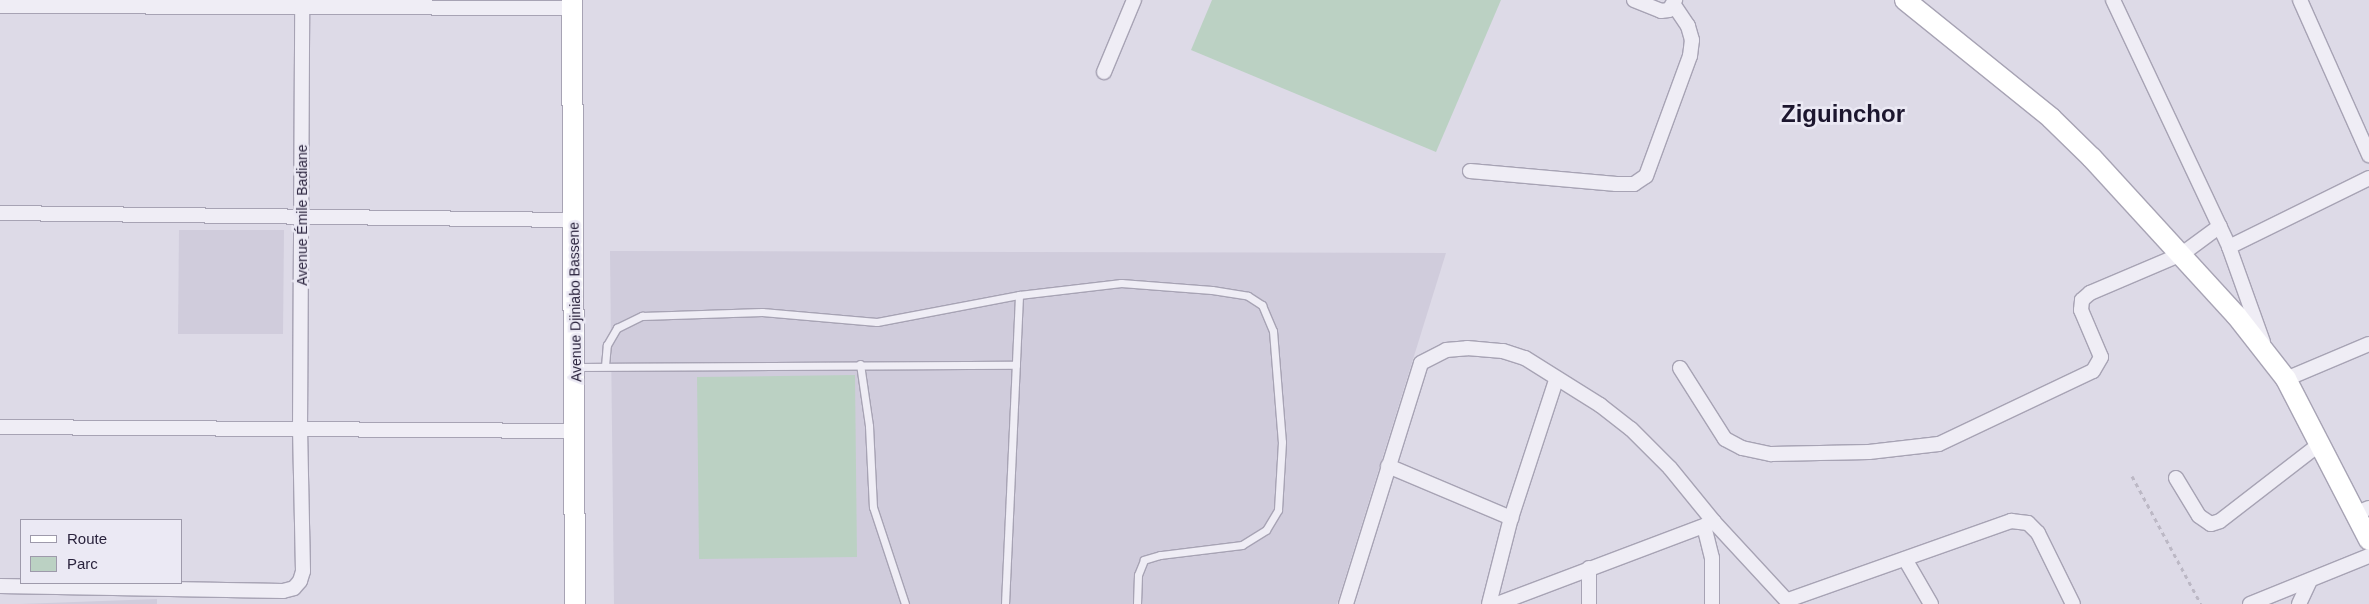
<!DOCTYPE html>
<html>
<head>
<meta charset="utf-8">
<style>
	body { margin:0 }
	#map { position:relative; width:2369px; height:604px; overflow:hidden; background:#dddae7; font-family:Helvetica,sans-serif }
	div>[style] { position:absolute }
	.built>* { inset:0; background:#d0ccdc }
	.green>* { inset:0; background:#bbd1c3 }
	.path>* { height:3px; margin-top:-1.5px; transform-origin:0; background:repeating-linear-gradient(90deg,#bcb8c5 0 4px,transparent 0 8px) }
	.roads { filter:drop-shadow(1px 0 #a7a3b4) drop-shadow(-1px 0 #a7a3b4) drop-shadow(0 1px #a7a3b4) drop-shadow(0 -1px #a7a3b4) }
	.lane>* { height:7px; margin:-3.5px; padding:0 3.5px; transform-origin:3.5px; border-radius:3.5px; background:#efedf5 }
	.street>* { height:14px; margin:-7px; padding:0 7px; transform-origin:7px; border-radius:7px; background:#efedf5 }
	.secondary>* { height:20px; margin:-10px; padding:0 10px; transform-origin:10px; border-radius:10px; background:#fff }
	span { translate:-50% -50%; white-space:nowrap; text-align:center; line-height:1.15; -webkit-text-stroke:5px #ebe9f4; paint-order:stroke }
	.street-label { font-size:14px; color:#2a233d }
	.town-label { font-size:24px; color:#1c162e; font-weight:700 }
	.legend { position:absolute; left:20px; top:519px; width:162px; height:65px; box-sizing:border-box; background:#ebe9f4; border:1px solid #9e9aab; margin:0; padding:6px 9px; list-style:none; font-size:15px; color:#2a233d }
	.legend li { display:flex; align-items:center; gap:10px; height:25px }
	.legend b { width:25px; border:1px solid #9e9aab }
</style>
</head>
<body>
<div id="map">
	<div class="built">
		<i style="clip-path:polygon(179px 230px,284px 230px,283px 334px,178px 334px)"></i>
		<i style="clip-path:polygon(610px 251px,1446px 253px,1337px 604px,614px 604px)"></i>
		<i style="clip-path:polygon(157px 599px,157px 604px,20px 604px)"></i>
	</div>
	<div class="green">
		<i style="clip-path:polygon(1212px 0,1501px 0,1436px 152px,1191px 50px)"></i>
		<i style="clip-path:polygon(855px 375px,857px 557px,699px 559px,697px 377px)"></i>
	</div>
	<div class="path">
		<i style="left:2132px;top:476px;width:145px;rotate:61.7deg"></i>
	</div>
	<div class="roads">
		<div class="lane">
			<i style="left:860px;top:364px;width:63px;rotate:81.7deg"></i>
			<i style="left:869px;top:426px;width:81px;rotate:87.2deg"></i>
			<i style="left:873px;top:507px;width:102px;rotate:71.7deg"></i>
			<i style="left:605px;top:366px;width:21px;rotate:-85deg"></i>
			<i style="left:607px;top:345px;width:20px;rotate:-60deg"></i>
			<i style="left:617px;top:328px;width:28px;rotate:-26deg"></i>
			<i style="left:642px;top:316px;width:120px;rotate:-1.9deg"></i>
			<i style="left:762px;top:312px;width:115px;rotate:5deg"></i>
			<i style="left:877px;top:322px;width:145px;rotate:-10.8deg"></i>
			<i style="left:1019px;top:295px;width:103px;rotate:-6.7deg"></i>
			<i style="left:1121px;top:283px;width:91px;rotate:4.4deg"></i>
			<i style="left:1212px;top:290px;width:36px;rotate:9deg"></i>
			<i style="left:1248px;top:296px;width:17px;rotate:33deg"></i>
			<i style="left:1262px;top:305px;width:28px;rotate:67deg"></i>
			<i style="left:1273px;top:331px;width:111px;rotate:85.4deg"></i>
			<i style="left:1282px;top:442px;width:68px;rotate:93.4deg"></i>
			<i style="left:1278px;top:510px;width:23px;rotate:121deg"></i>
			<i style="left:1266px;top:530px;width:28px;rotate:148deg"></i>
			<i style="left:1242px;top:545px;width:83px;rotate:173deg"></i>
			<i style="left:1160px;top:555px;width:17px;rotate:163deg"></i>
			<i style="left:1144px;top:560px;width:16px;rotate:112deg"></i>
			<i style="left:1138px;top:575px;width:29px;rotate:92deg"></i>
			<i style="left:577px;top:367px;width:439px;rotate:-0.3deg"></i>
			<i style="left:1005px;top:604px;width:309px;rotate:-87.4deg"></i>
		</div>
		<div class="street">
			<i style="left:1634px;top:0;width:29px;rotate:22deg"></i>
			<i style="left:1661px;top:11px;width:8px;rotate:-7deg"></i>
			<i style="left:1669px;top:10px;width:12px;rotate:-59deg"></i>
			<i style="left:2113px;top:0;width:273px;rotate:64.8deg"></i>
			<i style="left:2229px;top:247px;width:101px;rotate:70.3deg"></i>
			<i style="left:2300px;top:0;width:170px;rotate:66deg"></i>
			<i style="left:0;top:6px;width:572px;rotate:0.2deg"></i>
			<i style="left:1104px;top:72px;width:78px;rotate:-67.4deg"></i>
			<i style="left:1470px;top:171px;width:147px;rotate:5.1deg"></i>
			<i style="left:1616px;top:184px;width:18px"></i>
			<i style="left:1634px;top:184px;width:14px;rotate:-34deg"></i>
			<i style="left:1646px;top:176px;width:128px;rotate:-69.9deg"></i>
			<i style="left:1690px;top:56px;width:16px;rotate:-83deg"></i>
			<i style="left:1692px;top:40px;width:15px;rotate:-106deg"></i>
			<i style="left:1688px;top:26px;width:25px;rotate:-124deg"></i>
			<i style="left:0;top:213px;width:573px;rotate:0.7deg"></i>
			<i style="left:2229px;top:247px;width:156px;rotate:-26.2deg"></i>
			<i style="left:1680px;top:368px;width:84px;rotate:57.6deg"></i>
			<i style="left:1725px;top:439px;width:19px;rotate:28deg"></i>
			<i style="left:1742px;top:448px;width:30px;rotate:12deg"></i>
			<i style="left:1771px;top:454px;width:98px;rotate:-1.2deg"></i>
			<i style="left:1869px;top:452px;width:70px;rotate:-6.5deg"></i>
			<i style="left:1939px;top:444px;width:170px;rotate:-25.4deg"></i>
			<i style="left:2093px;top:371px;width:16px;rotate:-60deg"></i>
			<i style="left:2101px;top:357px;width:51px;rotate:-113.1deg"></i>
			<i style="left:2081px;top:310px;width:10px;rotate:-84deg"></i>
			<i style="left:2082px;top:300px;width:11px;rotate:-41deg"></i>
			<i style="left:2090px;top:293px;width:100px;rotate:-23deg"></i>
			<i style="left:2182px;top:254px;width:47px;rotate:-36.4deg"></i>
			<i style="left:2286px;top:379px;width:90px;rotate:-22.9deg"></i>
			<i style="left:0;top:427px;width:576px;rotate:0.4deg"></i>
			<i style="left:1388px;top:466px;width:134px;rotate:22.9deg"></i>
			<i style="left:2176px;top:478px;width:44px;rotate:58.8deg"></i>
			<i style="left:2199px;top:516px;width:14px;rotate:34deg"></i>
			<i style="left:2211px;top:524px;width:9px;rotate:-18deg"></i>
			<i style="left:2220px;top:521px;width:128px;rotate:-37.7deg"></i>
			<i style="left:2357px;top:513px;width:13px;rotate:-23deg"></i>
			<i style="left:1704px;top:526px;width:33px;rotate:76deg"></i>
			<i style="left:1712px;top:558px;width:46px;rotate:90deg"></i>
			<i style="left:1905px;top:559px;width:52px;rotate:60deg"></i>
			<i style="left:1589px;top:568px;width:36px;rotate:90deg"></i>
			<i style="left:0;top:586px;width:283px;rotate:1deg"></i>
			<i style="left:283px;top:591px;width:11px;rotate:-15deg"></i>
			<i style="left:294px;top:588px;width:9px;rotate:-49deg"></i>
			<i style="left:300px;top:581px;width:10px;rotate:-73deg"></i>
			<i style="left:303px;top:571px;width:140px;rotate:-91.2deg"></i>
			<i style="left:300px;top:431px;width:431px;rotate:-89.7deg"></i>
			<i style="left:1788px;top:600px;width:237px;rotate:-19.5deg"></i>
			<i style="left:2011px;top:521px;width:17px;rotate:7deg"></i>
			<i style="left:2028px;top:523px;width:14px;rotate:45deg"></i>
			<i style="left:2038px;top:533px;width:79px;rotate:63.8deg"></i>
			<i style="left:1346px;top:604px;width:252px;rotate:-72.7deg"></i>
			<i style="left:1421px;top:363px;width:28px;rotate:-27deg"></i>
			<i style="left:1446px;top:350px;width:21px;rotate:-5deg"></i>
			<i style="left:1467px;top:348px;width:36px;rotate:5deg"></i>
			<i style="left:1503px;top:351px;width:23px;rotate:18deg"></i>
			<i style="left:1525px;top:358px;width:89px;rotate:32.1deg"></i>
			<i style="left:1600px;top:405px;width:39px;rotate:38deg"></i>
			<i style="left:1631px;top:429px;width:55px;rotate:45deg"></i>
			<i style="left:1670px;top:468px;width:70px;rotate:50.8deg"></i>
			<i style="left:1714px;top:522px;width:112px;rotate:47.2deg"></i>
			<i style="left:1489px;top:604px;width:89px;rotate:-75.7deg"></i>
			<i style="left:1511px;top:518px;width:145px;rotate:-71.9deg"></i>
			<i style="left:1497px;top:604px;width:232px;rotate:-20.7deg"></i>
			<i style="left:2250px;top:604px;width:128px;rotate:-22deg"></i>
			<i style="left:2299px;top:604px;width:26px;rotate:-65deg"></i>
		</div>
		<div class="secondary">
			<i style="left:572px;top:0;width:604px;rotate:89.72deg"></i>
			<i style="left:1905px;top:0;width:188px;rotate:38.9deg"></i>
			<i style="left:2051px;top:118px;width:57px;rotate:44.3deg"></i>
			<i style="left:2092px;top:158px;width:213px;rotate:47.5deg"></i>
			<i style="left:2236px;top:315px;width:81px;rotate:52deg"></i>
			<i style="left:2286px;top:379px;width:181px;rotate:62.7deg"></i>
		</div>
	</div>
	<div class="street-label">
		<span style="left:302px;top:215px;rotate:-90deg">Avenue Émile Badiane</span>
		<span style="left:575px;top:302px;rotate:-91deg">Avenue Djiniabo Bassene</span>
	</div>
	<div class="town-label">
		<span style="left:1843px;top:114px">Ziguinchor</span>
	</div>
	<ul class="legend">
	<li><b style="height:6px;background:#fff"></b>Route</li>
	<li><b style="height:14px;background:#bbd1c3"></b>Parc</li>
	</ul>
</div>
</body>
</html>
